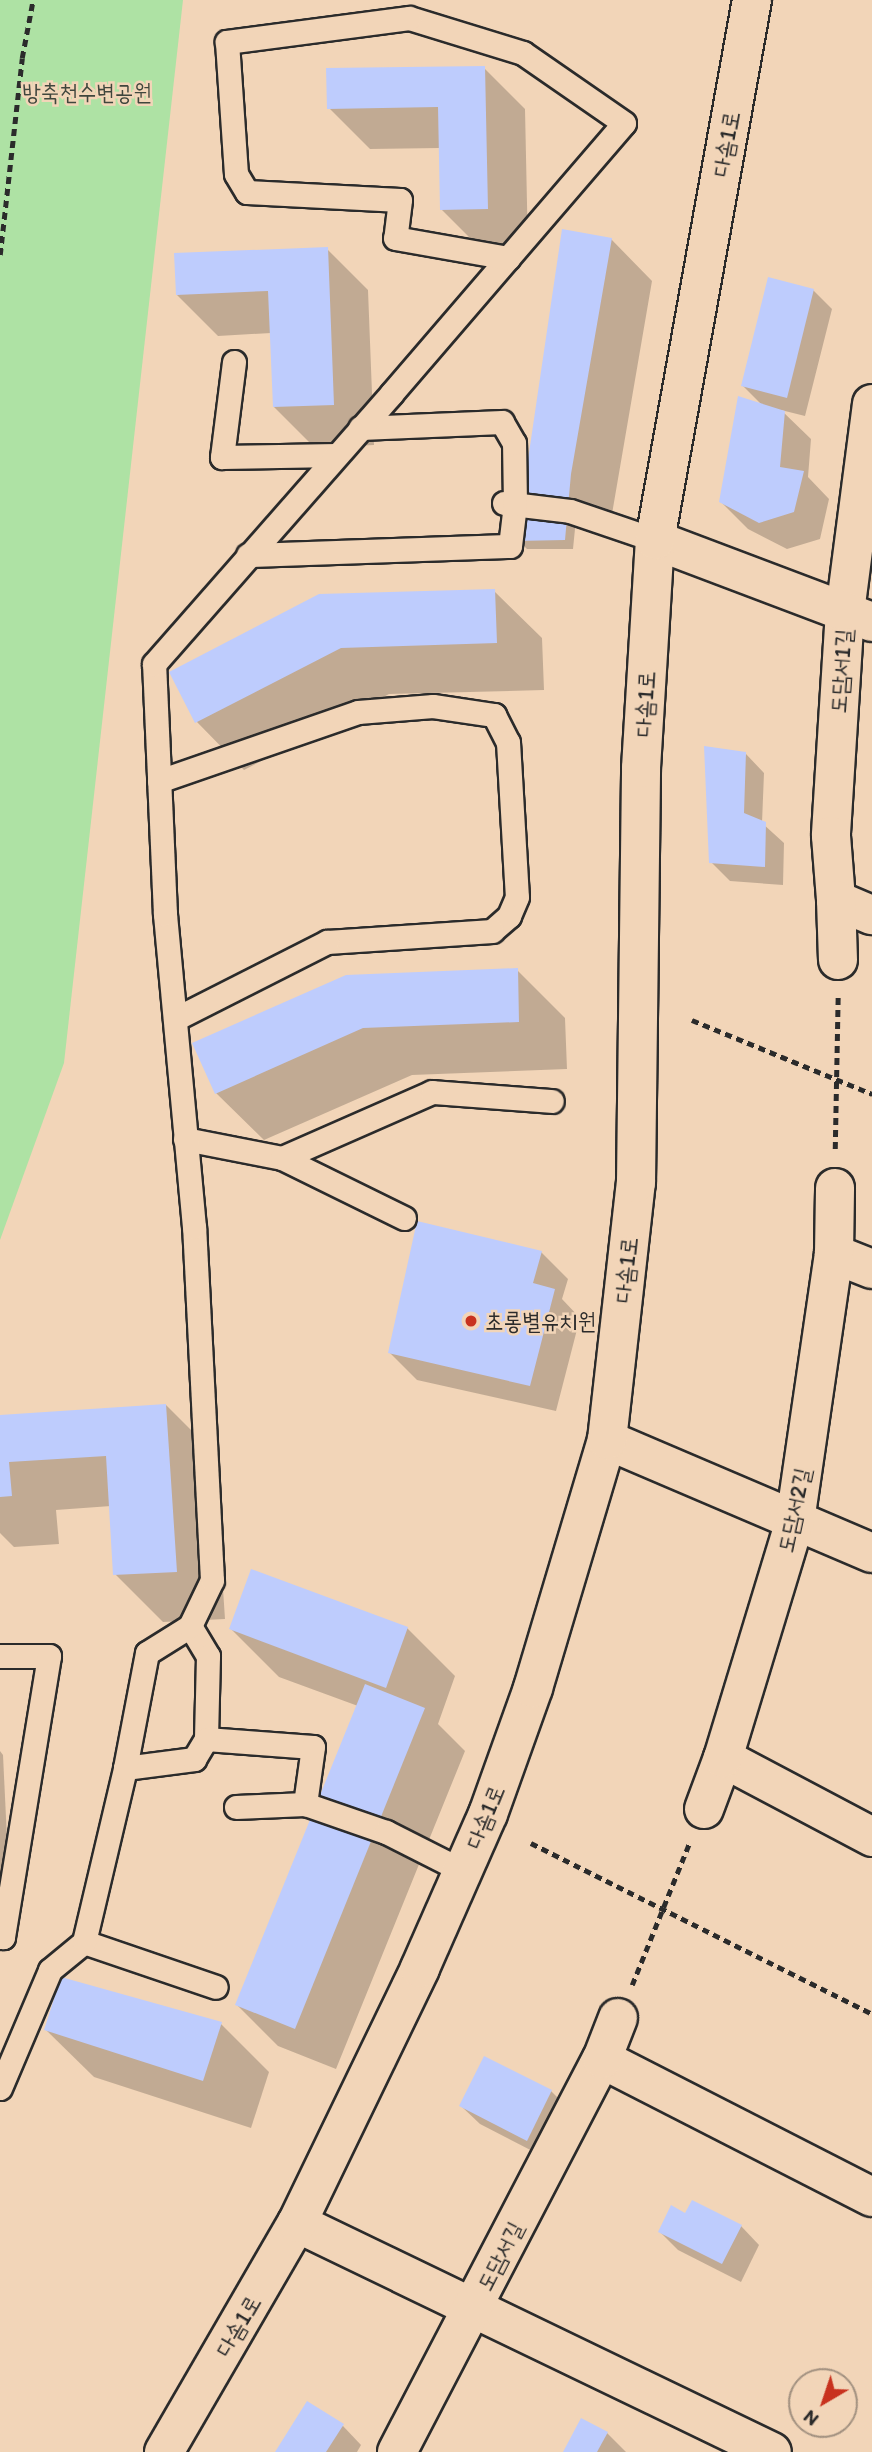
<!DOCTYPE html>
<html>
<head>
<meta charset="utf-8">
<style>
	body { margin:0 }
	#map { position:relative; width:872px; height:2452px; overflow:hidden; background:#f2d5b8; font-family:Itim,"Poor Story",sans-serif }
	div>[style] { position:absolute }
	.green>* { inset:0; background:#aee2a4 }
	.shadow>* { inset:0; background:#0003 }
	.building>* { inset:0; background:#beccfd }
	.path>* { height:4.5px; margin-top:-2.25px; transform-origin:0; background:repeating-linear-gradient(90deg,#2b2b2b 0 7px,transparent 0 12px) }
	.roads { filter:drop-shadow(2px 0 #2b2b2b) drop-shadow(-2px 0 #2b2b2b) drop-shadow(0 2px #2b2b2b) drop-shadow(0 -2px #2b2b2b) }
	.service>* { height:23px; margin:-11.5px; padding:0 11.5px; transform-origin:11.5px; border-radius:11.5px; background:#f2d5b8 }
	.minor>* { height:38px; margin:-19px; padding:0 19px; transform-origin:19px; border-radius:19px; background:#f2d5b8 }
	.tertiary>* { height:38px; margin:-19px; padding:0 19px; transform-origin:19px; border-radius:19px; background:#f2d5b8 }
	.dots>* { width:19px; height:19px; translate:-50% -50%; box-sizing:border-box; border:4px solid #f2d5b8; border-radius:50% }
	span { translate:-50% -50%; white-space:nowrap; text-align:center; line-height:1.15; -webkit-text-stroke:5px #f2d5b8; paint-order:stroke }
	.park-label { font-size:23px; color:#3f463d }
	.street-label { font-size:23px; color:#2b2b2b }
	.poi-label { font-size:23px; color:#2b2b2b }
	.left { translate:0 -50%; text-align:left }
	.north { position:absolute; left:788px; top:2368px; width:70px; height:70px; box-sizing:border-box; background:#f2d5b8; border:2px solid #a29180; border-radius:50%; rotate:219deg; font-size:19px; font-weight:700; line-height:28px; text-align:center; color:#2b2b2b }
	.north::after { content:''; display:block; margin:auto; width:24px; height:32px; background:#c8321e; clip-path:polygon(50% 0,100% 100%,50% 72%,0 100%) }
</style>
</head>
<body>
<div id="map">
	<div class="green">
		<i style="clip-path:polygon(0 0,183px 0,64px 1063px,0 1240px)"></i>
	</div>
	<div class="shadow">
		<i style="clip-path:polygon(484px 68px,525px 109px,528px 250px,482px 250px,441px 209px,440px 148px,370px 149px,329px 108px)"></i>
		<i style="clip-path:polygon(611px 239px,652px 281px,612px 514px,577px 509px,573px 549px,527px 549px,518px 540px)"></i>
		<i style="clip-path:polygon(327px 249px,368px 290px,374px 445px,315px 448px,274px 407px,271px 333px,218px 336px,177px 295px)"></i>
		<i style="clip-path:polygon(813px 290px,832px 309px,805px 416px,781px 410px,811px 439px,808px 477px,829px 499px,820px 539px,787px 549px,748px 529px,721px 502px,763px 406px,743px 386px)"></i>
		<i style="clip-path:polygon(494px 591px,542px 638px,544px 690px,389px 694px,244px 770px,197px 722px,171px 673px)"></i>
		<i style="clip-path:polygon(746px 754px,764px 773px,762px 823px,784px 843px,783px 885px,730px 881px,711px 862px)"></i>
		<i style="clip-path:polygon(517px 970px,565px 1018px,567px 1069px,412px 1075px,264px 1140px,216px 1093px,194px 1044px)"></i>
		<i style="clip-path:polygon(541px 1252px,568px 1279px,562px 1299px,580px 1318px,556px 1411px,417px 1380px,390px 1353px)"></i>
		<i style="clip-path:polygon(166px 1405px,214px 1453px,225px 1619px,163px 1622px,115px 1574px,111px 1506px,56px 1510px,59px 1544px,14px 1547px,0 1533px,0 1417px)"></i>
		<i style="clip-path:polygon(407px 1628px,455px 1676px,438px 1724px,465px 1751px,336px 2069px,278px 2046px,237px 2005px,358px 1706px,279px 1677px,231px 1629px)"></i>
		<i style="clip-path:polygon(0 1751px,3px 1755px,11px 1922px,0 1922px)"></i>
		<i style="clip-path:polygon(221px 2024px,269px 2072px,251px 2128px,94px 2077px,46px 2030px)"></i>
		<i style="clip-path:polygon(551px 2091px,570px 2110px,546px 2158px,480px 2124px,461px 2106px)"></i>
		<i style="clip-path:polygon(686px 2215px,741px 2226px,759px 2245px,741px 2282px,678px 2250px,660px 2232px)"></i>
		<i style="clip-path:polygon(343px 2426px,361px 2445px,357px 2452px,277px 2452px)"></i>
		<i style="clip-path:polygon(607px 2433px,626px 2452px,565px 2452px)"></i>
	</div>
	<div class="building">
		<i style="clip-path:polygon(485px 66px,488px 209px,440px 210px,438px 107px,327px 109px,326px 68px)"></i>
		<i style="clip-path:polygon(562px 229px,612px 238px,571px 474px,565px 540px,516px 541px)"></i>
		<i style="clip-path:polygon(328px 247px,334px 405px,273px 407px,268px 291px,176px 295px,174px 253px)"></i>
		<i style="clip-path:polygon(768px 277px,814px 289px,787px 398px,741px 386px)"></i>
		<i style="clip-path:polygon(738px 396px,785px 411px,780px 467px,804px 471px,794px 512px,759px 523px,719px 502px)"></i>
		<i style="clip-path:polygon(495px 589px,497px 643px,341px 648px,195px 723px,169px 672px,319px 594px)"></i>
		<i style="clip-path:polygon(704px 746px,746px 752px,744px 813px,766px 822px,765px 867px,709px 863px)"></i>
		<i style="clip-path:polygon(518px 968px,519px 1022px,363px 1028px,215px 1094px,192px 1043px,346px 975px)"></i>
		<i style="clip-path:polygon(417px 1221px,542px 1251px,533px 1283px,555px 1289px,530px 1386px,388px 1353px)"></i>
		<i style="clip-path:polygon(166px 1404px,177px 1572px,113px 1575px,106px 1456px,9px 1462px,12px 1496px,0 1497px,0 1415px)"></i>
		<i style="clip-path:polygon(251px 1569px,408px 1627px,386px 1688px,229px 1629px)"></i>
		<i style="clip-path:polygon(365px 1684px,425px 1708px,295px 2029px,235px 2005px)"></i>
		<i style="clip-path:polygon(61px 1977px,222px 2022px,203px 2081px,44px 2030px)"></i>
		<i style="clip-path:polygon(484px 2056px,552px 2090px,527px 2141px,459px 2106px)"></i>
		<i style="clip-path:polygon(692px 2200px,742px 2225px,722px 2264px,658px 2232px,671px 2205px,685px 2213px)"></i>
		<i style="clip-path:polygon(307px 2401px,344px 2424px,326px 2452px,275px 2452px)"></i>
		<i style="clip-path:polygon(581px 2418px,608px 2432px,597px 2452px,563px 2452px)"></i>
	</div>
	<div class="path">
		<i style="left:0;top:255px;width:198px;rotate:-83.6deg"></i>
		<i style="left:22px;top:58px;width:59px;rotate:-79.3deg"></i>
		<i style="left:692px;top:1020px;width:195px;rotate:22.3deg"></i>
		<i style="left:835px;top:1149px;width:152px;rotate:-88.9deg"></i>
		<i style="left:531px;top:1843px;width:381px;rotate:26.6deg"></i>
		<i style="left:632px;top:1985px;width:152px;rotate:-68deg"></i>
	</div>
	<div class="roads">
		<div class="service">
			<i style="left:234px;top:362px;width:96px;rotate:97.2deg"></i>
			<i style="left:222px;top:457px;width:115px;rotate:-1deg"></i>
			<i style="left:504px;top:503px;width:66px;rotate:6.9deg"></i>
			<i style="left:570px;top:511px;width:90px;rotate:18.8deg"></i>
			<i style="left:248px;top:555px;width:262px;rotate:-2deg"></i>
			<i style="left:510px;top:546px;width:42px;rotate:-83.2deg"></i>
			<i style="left:515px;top:504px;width:61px;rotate:-90.9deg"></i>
			<i style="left:514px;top:443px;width:24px;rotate:-120deg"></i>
			<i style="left:502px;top:422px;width:142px;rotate:177.6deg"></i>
			<i style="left:159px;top:781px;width:211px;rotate:-19.1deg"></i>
			<i style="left:358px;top:712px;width:75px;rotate:-4.6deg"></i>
			<i style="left:433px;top:706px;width:62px;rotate:8.4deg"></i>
			<i style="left:494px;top:715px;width:30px;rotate:63deg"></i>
			<i style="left:508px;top:742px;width:155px;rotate:86.7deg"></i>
			<i style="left:517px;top:897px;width:21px;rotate:113deg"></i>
			<i style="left:509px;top:916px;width:23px;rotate:139deg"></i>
			<i style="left:492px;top:931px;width:165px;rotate:176.2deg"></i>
			<i style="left:327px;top:942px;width:170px;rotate:153.1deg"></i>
			<i style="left:185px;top:1139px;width:99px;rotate:11.1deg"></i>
			<i style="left:282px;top:1158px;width:136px;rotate:26.2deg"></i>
			<i style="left:282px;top:1158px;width:164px;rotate:-23.7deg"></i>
			<i style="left:432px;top:1092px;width:120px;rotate:4.3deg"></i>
			<i style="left:190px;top:1626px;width:35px;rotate:59deg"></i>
			<i style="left:208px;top:1656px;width:83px;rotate:91.4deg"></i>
			<i style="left:206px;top:1739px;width:107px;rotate:4.3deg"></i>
			<i style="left:313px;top:1747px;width:58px;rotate:98deg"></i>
			<i style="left:0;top:1656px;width:49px"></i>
			<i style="left:49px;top:1656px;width:285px;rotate:99.3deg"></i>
			<i style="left:3px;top:1937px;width:3px;rotate:180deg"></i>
			<i style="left:125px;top:1768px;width:70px;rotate:-7.4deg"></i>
			<i style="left:194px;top:1759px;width:23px;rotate:-59deg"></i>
			<i style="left:236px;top:1807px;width:69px;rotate:-2.5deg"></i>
			<i style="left:305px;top:1804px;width:86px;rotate:19.1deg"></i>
			<i style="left:386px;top:1832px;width:86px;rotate:26.9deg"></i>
			<i style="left:84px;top:1942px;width:139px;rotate:18.8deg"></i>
			<i style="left:0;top:2088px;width:128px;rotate:-67deg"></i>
			<i style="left:50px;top:1970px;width:44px;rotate:-39.5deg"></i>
			<i style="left:84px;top:1942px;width:179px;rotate:-76.7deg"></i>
			<i style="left:125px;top:1768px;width:117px;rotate:-79.2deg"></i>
			<i style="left:147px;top:1653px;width:51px;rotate:-32.1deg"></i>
			<i style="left:190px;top:1626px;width:51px;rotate:-64.4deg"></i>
			<i style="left:212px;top:1580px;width:353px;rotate:-92.9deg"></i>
			<i style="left:194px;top:1227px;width:314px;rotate:-95.3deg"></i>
			<i style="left:165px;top:914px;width:250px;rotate:-92.5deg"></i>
			<i style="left:154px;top:664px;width:359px;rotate:-48.7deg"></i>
			<i style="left:391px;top:394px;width:357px;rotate:-49.3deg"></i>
			<i style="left:624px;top:123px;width:123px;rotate:-145.3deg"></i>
			<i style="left:523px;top:53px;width:119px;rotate:-162.9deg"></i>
			<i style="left:409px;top:18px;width:184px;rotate:172.5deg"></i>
			<i style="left:227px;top:42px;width:132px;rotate:86.1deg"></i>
			<i style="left:236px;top:174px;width:21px;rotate:59deg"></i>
			<i style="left:247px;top:192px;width:153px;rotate:3deg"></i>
			<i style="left:400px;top:200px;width:38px;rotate:97deg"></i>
			<i style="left:395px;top:238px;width:115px;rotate:10deg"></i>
		</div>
		<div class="minor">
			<i style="left:872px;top:404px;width:209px;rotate:97.4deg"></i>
			<i style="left:845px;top:611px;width:225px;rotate:93.6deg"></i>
			<i style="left:831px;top:836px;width:64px;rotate:85.5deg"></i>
			<i style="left:836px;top:900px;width:39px;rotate:23deg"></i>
			<i style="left:655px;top:540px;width:232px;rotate:20.7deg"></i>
			<i style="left:836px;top:900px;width:60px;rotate:88.1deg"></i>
			<i style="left:834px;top:1254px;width:41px;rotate:21.5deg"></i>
			<i style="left:607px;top:1440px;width:288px;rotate:23.1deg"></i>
			<i style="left:723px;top:1758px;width:169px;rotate:27.9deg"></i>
			<i style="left:704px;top:1809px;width:54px;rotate:-69.6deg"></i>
			<i style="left:723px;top:1758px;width:248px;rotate:-73.1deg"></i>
			<i style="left:795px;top:1521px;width:270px;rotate:-81.7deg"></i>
			<i style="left:834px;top:1254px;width:66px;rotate:-89.1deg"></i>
			<i style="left:602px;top:2059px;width:303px;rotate:27.1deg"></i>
			<i style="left:297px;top:2223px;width:527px;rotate:25.74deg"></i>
			<i style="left:397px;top:2452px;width:443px;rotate:-62.5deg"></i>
			<i style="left:602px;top:2059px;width:44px;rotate:-68.7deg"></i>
		</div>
		<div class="tertiary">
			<i style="left:164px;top:2452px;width:265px;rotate:-59.9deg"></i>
			<i style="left:297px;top:2223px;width:283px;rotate:-64.2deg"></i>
			<i style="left:420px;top:1968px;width:168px;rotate:-66.2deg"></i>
			<i style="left:488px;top:1814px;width:134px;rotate:-70.3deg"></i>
			<i style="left:533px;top:1688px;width:259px;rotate:-73.4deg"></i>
			<i style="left:607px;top:1440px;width:259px;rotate:-83.6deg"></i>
			<i style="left:636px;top:1183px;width:415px;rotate:-89.3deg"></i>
			<i style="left:641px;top:768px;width:228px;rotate:-86.5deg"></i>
			<i style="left:655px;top:540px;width:549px;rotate:-79.82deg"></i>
		</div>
	</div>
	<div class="dots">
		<i style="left:471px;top:1321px;background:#c8321e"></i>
	</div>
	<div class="park-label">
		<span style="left:87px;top:92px">방축천수변공원</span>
	</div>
	<div class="street-label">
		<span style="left:726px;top:144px;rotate:-80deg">다솜1로</span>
		<span style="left:841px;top:671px;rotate:-86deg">도담서1길</span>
		<span style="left:645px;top:704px;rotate:-87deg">다솜1로</span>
		<span style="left:626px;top:1270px;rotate:-84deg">다솜1로</span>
		<span style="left:794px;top:1510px;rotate:-78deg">도담서2길</span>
		<span style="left:485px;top:1817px;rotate:-68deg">다솜1로</span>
		<span style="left:500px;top:2256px;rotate:-63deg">도담서길</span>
		<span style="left:238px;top:2326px;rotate:-60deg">다솜1로</span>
	</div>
	<div class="poi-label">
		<span class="left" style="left:485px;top:1321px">초롱별유치원</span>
	</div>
	<div class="north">N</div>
</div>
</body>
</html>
